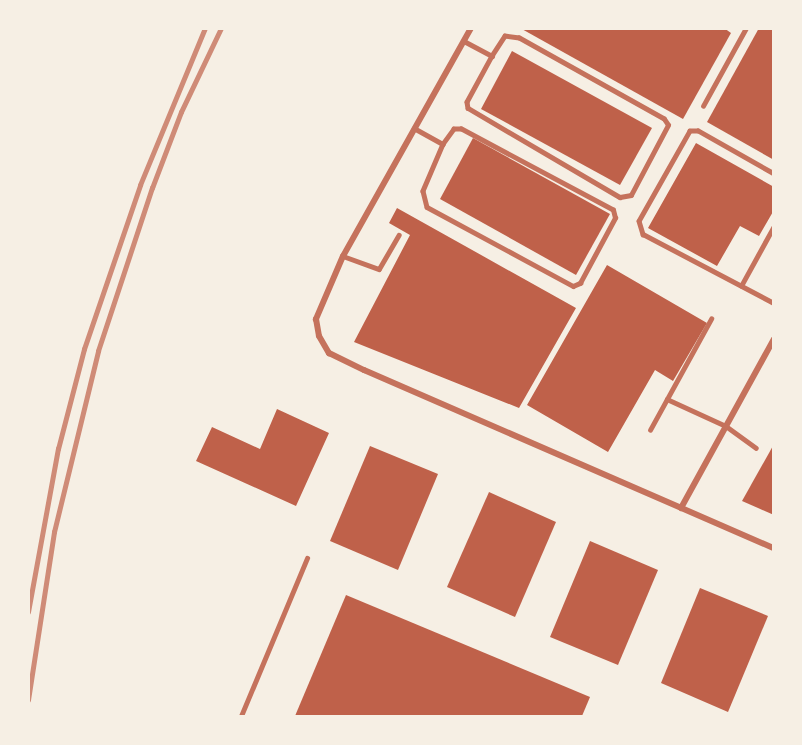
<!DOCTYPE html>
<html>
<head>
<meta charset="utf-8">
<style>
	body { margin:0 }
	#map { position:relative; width:802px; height:745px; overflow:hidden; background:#f6efe4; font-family:"DM Sans",sans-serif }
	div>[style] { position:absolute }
	.building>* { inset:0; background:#bf614a }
	.service>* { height:4.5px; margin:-2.25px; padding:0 2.25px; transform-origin:2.25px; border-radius:2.25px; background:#c5725c }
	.minor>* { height:6px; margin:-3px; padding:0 3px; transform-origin:3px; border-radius:3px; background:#c5725c }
	.rail>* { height:4.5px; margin:-2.25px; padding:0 2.25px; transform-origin:2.25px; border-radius:2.25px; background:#cf8b77 }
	span { translate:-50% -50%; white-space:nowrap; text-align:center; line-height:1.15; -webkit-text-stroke:6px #f6efe4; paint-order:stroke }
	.frame { position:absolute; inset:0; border:30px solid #f6efe4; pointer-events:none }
</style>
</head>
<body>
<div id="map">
	<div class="building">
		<i style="clip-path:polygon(520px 28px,724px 28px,731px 33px,683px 119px)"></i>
		<i style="clip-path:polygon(759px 28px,774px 28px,774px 160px,707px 122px)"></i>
		<i style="clip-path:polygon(512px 51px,652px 128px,620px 185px,481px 109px)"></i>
		<i style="clip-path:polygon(473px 138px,610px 214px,576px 275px,440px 199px)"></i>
		<i style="clip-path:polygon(696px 143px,774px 187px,774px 210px,759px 236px,740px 226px,717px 266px,648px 228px)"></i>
		<i style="clip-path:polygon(397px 208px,576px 308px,519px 408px,354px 342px,410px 235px,389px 223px)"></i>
		<i style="clip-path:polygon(607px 265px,707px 323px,673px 381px,655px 370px,608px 452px,527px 405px)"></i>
		<i style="clip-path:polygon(277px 409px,329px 433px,296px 506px,196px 461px,212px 427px,260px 449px)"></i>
		<i style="clip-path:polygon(774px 444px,774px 515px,742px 501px)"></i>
		<i style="clip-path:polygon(370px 446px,438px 474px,398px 570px,330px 541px)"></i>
		<i style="clip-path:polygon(489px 492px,556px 522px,515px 617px,447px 587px)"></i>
		<i style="clip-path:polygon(590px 541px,658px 570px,618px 665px,550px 637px)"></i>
		<i style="clip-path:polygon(700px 588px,768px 616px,728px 712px,661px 683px)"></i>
		<i style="clip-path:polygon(346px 595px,590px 697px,582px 716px,295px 716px)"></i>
	</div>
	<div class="service">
		<i style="left:464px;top:41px;width:32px;rotate:28deg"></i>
		<i style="left:492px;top:56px;width:52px;rotate:118.5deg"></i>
		<i style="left:467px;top:102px;width:6px;rotate:81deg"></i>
		<i style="left:468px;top:108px;width:176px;rotate:30.4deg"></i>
		<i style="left:620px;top:197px;width:11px;rotate:-10deg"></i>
		<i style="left:631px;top:195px;width:79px;rotate:-62.1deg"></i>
		<i style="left:668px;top:125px;width:7px;rotate:-124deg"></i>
		<i style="left:664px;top:119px;width:166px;rotate:-150.8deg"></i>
		<i style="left:519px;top:38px;width:14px;rotate:-172deg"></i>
		<i style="left:505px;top:36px;width:24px;rotate:123deg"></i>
		<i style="left:703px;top:106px;width:89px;rotate:-61.1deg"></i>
		<i style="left:414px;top:128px;width:33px;rotate:29deg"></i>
		<i style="left:443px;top:144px;width:51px;rotate:113.1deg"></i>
		<i style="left:423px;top:191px;width:16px;rotate:76deg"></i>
		<i style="left:427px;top:207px;width:166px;rotate:28.4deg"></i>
		<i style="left:573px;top:286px;width:8px;rotate:-23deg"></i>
		<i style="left:580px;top:283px;width:74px;rotate:-61.7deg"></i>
		<i style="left:615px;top:218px;width:8px;rotate:-104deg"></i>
		<i style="left:613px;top:210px;width:172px;rotate:-151.9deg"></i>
		<i style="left:461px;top:129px;width:7px;rotate:180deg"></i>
		<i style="left:454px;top:129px;width:19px;rotate:126deg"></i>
		<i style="left:774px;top:174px;width:87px;rotate:-150.5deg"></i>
		<i style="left:698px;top:131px;width:8px;rotate:180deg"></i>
		<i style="left:690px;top:131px;width:103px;rotate:119.5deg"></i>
		<i style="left:639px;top:221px;width:14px;rotate:73deg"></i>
		<i style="left:643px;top:234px;width:148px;rotate:27.8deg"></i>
		<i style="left:343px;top:256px;width:38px;rotate:20deg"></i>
		<i style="left:379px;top:269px;width:39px;rotate:-60deg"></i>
		<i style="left:741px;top:286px;width:68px;rotate:-61.2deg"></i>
		<i style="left:667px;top:399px;width:65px;rotate:24.6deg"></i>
		<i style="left:726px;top:426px;width:37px;rotate:36deg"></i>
		<i style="left:650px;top:430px;width:127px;rotate:-61.2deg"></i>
		<i style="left:241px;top:716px;width:171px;rotate:-67.3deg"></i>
	</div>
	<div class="minor">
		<i style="left:471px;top:28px;width:261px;rotate:119.3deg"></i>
		<i style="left:343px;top:256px;width:69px;rotate:113.2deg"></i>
		<i style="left:316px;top:319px;width:17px;rotate:80deg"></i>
		<i style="left:319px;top:336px;width:20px;rotate:60deg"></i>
		<i style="left:329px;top:353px;width:39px;rotate:26deg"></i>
		<i style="left:364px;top:370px;width:447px;rotate:23.5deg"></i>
		<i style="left:681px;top:508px;width:193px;rotate:-61.2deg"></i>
	</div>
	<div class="rail">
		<i style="left:28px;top:612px;width:166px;rotate:-79.6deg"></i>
		<i style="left:58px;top:449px;width:103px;rotate:-75.4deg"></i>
		<i style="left:84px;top:349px;width:173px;rotate:-71.1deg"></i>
		<i style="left:140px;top:185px;width:170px;rotate:-67.5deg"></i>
		<i style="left:28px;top:700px;width:170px;rotate:-81.2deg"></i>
		<i style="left:54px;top:532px;width:186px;rotate:-76.3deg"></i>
		<i style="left:98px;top:351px;width:172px;rotate:-71.7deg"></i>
		<i style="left:152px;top:188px;width:81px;rotate:-69.1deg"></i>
		<i style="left:181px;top:112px;width:93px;rotate:-64.5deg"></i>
	</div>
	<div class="frame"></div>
</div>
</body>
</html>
